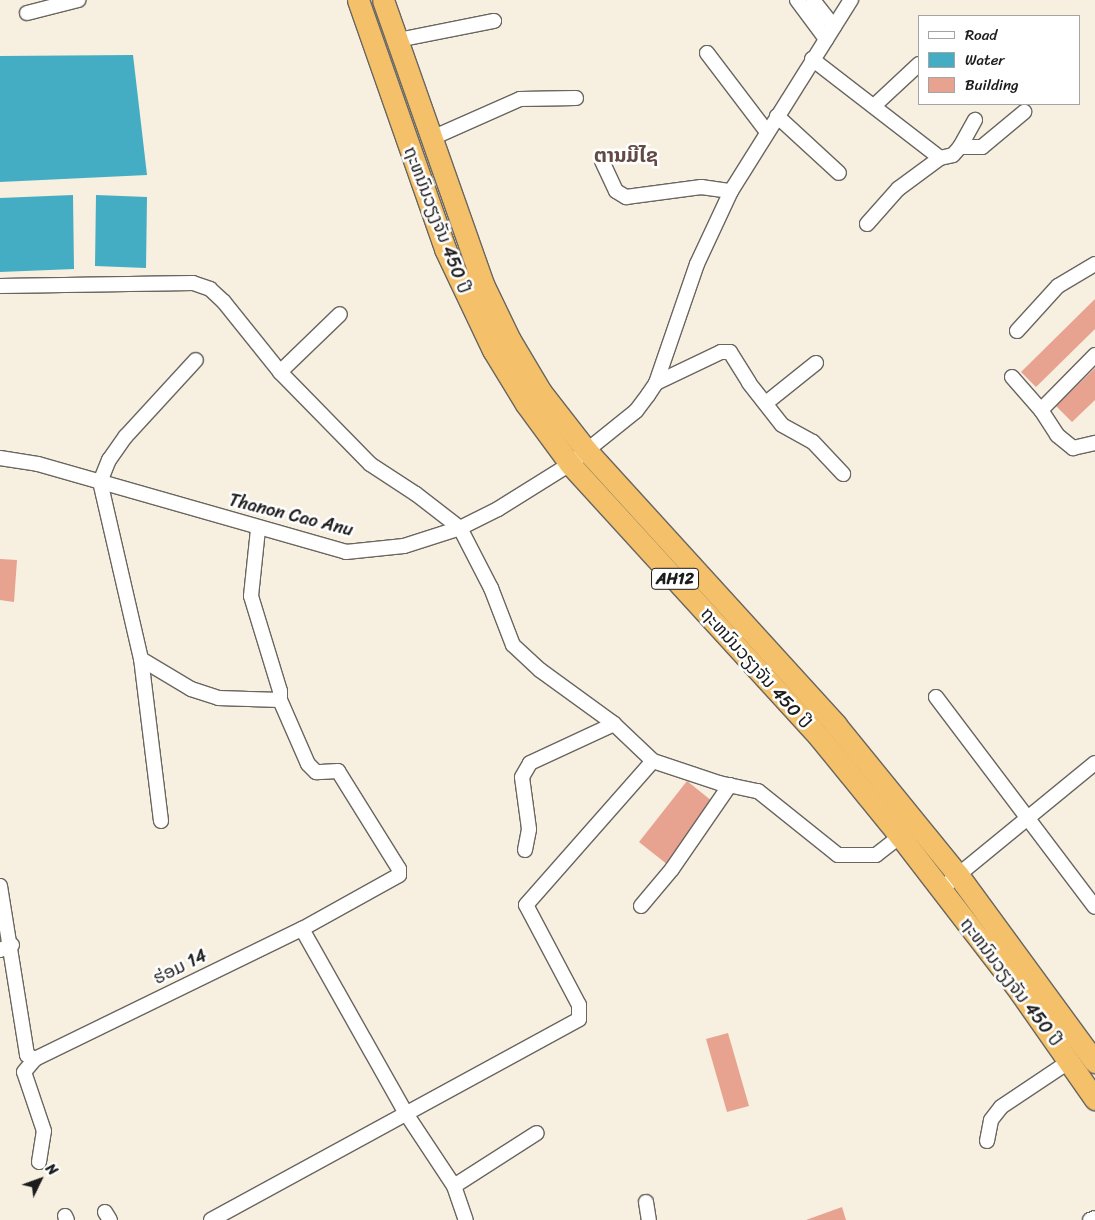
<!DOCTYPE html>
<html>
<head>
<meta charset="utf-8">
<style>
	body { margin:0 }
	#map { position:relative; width:1095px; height:1220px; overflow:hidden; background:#f7efdf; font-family:Sriracha,"Noto Sans Lao",sans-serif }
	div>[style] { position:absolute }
	.water>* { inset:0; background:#44adc3 }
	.building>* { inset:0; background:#e8a390 }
	.roads { filter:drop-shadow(1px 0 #696660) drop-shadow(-1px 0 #696660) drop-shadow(0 1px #696660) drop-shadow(0 -1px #696660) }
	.minor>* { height:14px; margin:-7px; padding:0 7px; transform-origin:7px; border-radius:7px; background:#fff }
	.highway>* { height:21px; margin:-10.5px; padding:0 10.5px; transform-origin:10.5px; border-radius:10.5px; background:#f4c16a }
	span { translate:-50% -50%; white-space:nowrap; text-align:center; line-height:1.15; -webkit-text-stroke:5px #fff; paint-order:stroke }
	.shield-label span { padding:1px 4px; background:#fff; border:1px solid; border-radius:4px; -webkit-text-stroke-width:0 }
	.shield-label { font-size:16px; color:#1c1c1c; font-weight:700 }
	.street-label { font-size:18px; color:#1c1c1c }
	.quarter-label { font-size:20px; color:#634b45; font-weight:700 }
	.legend { position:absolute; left:918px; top:15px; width:162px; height:90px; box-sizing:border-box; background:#fff; border:1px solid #a4a4a4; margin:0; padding:6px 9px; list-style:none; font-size:15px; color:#1c1c1c }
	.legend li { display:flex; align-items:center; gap:10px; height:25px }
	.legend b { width:25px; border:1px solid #a4a4a4 }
	.north { position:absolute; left:15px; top:1155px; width:50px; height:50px; -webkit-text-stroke:4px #fff; paint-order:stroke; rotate:48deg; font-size:14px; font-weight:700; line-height:20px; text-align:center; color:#1c1c1c }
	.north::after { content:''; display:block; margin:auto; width:18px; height:22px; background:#1c1c1c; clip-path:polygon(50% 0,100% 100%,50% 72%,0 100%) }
</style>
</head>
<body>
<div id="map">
	<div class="water">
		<i style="clip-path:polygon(133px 55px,147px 175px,0 182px,0 56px)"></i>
		<i style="clip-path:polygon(73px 195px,74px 269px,0 272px,0 198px)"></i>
		<i style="clip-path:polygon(96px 195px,147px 197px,146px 268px,95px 266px)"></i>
	</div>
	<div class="building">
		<i style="clip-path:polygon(1095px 299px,1095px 329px,1036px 387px,1021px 372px)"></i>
		<i style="clip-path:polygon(1095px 368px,1095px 400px,1072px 422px,1056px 406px)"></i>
		<i style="clip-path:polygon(0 559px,17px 560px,14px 602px,0 600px)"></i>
		<i style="clip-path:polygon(687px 781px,717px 805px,668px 865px,639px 842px)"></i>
		<i style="clip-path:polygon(728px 1033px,749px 1106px,727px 1112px,706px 1039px)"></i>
		<i style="clip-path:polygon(842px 1207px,846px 1220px,806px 1220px)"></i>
	</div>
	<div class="roads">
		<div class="minor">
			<i style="left:797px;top:0;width:49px;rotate:53.4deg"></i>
			<i style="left:813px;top:0;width:34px;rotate:52deg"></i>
			<i style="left:27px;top:13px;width:53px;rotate:-14.3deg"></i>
			<i style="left:398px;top:40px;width:98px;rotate:-11.2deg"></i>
			<i style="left:707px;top:53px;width:99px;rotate:52.8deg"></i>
			<i style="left:812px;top:59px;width:162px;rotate:37.7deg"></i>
			<i style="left:940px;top:158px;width:13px;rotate:-13deg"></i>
			<i style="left:953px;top:155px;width:11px;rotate:-49deg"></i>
			<i style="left:960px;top:147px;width:31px;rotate:-61deg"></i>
			<i style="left:875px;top:105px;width:60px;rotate:-43deg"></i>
			<i style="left:777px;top:116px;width:84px;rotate:42.6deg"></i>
			<i style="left:432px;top:138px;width:96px;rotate:-23.9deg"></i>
			<i style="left:520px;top:99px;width:56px;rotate:-1deg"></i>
			<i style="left:960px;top:147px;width:22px"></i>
			<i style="left:982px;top:147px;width:55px;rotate:-39.8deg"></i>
			<i style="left:602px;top:161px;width:33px;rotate:65deg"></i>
			<i style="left:616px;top:191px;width:12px;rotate:31deg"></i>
			<i style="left:626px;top:197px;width:76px;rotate:-7.6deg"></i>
			<i style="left:701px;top:187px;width:30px;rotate:8deg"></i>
			<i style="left:867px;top:224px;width:47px;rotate:-48.5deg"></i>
			<i style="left:898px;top:189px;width:52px;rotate:-36.4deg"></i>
			<i style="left:0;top:286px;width:193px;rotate:-0.9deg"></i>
			<i style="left:193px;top:283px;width:18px;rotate:19deg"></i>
			<i style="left:210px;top:289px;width:19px;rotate:43deg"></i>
			<i style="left:224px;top:302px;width:90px;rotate:51.3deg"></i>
			<i style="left:280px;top:372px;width:129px;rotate:45.6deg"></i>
			<i style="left:370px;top:464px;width:55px;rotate:33.1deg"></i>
			<i style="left:416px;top:494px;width:56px;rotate:37.7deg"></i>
			<i style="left:460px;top:528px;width:68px;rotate:62.7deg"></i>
			<i style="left:491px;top:588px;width:61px;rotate:68.9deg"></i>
			<i style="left:513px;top:645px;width:37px;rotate:43deg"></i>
			<i style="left:540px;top:670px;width:90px;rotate:36deg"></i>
			<i style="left:613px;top:723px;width:55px;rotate:43.5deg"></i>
			<i style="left:653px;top:761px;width:70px;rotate:18.4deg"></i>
			<i style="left:719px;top:783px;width:40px;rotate:12deg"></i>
			<i style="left:758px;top:791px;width:102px;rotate:38.7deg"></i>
			<i style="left:838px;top:855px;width:38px"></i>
			<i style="left:876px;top:855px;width:31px;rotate:-38deg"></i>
			<i style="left:1017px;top:331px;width:61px;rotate:-47.7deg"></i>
			<i style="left:1058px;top:286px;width:43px;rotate:-30.7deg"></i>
			<i style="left:280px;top:372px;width:83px;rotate:-44deg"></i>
			<i style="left:1012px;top:377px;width:44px;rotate:48.7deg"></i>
			<i style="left:1041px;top:410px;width:77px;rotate:-45.5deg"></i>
			<i style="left:656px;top:383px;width:72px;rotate:-25.5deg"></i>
			<i style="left:721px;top:352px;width:9px"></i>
			<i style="left:730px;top:352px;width:36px;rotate:58deg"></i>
			<i style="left:749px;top:383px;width:53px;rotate:51.8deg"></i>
			<i style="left:782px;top:425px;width:35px;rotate:29deg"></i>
			<i style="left:813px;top:442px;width:44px;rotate:46.8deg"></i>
			<i style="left:766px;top:403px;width:64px;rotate:-38.7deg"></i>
			<i style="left:1041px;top:410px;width:30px;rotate:57deg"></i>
			<i style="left:1057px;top:435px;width:21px;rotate:39deg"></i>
			<i style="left:1073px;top:448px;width:23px;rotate:-13deg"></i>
			<i style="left:0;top:458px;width:38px;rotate:9deg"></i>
			<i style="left:38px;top:464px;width:320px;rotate:15.9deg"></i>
			<i style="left:346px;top:552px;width:58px;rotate:-5.9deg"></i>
			<i style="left:404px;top:546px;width:59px;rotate:-17.8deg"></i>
			<i style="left:460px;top:528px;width:42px;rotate:-26.6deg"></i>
			<i style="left:498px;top:509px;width:85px;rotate:-32deg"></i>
			<i style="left:570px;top:464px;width:85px;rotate:-38.8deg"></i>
			<i style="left:636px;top:411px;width:20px;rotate:-53deg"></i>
			<i style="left:648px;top:395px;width:14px;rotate:-56deg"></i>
			<i style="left:656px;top:383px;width:126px;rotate:-71deg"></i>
			<i style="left:697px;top:264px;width:81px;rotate:-65deg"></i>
			<i style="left:731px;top:191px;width:226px;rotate:-57.9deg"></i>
			<i style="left:141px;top:659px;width:58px;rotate:31deg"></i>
			<i style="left:191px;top:689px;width:28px;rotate:18deg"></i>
			<i style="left:218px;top:698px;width:62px;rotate:1.8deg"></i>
			<i style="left:936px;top:697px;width:263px;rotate:52.9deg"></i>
			<i style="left:161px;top:821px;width:163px;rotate:-97deg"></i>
			<i style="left:141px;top:659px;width:182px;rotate:-103deg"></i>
			<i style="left:100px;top:482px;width:24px;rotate:-68deg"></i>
			<i style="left:109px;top:460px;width:29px;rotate:-55deg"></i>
			<i style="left:126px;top:436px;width:103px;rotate:-47.4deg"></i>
			<i style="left:525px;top:850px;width:21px;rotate:-79deg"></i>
			<i style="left:529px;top:829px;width:52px;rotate:-97.7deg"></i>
			<i style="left:522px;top:777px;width:16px;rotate:-60deg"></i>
			<i style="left:530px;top:763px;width:93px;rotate:-24.9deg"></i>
			<i style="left:0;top:886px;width:171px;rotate:80.9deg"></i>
			<i style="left:27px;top:1055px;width:9px;rotate:27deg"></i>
			<i style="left:941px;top:889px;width:199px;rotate:-39.3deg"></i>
			<i style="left:641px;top:906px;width:48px;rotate:-50deg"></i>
			<i style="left:672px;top:869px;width:102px;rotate:-55.4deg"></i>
			<i style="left:302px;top:929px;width:214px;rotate:60.6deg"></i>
			<i style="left:407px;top:1115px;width:85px;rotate:56.5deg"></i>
			<i style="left:454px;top:1186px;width:36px;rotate:71deg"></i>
			<i style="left:0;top:950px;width:13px;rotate:-23deg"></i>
			<i style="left:987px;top:1141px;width:21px;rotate:-79deg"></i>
			<i style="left:991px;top:1120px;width:16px;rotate:-52deg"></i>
			<i style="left:1001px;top:1107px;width:83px;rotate:-33.7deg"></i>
			<i style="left:39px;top:1162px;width:31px;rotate:-81deg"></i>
			<i style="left:44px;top:1131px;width:62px;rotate:-108.7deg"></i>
			<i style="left:24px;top:1072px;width:17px;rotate:-50deg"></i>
			<i style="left:35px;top:1059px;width:297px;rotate:-26deg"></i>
			<i style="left:302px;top:929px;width:111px;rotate:-29.1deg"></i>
			<i style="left:399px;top:875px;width:6px;rotate:-90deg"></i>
			<i style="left:399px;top:869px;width:115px;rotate:-121.9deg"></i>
			<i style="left:338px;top:771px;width:22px;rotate:177deg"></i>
			<i style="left:316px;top:772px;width:11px;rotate:-135deg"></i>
			<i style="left:308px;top:764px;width:70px;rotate:-113.6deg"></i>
			<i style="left:280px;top:700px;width:9px;rotate:-90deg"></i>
			<i style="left:280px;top:691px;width:99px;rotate:-107deg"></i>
			<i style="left:251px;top:596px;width:67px;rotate:-84deg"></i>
			<i style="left:454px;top:1186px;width:98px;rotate:-32.6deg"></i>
			<i style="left:646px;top:1202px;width:18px;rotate:81deg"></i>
			<i style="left:105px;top:1212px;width:9px;rotate:58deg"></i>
			<i style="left:65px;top:1216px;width:4px;rotate:63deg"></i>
			<i style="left:211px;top:1220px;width:419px;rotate:-28.6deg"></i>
			<i style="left:579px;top:1019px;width:14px;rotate:-90deg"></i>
			<i style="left:579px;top:1005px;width:113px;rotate:-117.9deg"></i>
			<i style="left:526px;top:905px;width:192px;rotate:-48.6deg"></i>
			<i style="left:1090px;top:1220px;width:5px;rotate:-22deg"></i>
		</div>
		<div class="highway">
			<i style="left:358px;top:0;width:264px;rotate:70.7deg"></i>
			<i style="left:445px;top:249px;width:112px;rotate:64.6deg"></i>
			<i style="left:493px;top:350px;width:63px;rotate:58.6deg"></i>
			<i style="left:526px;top:404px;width:74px;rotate:53.7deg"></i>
			<i style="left:570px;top:464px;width:371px;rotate:47.6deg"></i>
			<i style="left:820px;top:738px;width:127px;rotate:50.8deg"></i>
			<i style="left:900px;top:836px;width:197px;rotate:52.4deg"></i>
			<i style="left:1020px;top:992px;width:131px;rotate:55deg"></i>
			<i style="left:383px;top:0;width:301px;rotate:70.6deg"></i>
			<i style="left:483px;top:284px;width:62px;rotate:64.3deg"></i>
			<i style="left:510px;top:340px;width:61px;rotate:59.2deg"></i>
			<i style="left:541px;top:392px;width:75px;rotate:52.1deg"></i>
			<i style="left:587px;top:451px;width:370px;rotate:47.7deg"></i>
			<i style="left:836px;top:725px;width:193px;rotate:50.9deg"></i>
			<i style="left:958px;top:875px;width:232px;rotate:53.8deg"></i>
		</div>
	</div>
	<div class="shield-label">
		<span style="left:675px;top:579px">AH12</span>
	</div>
	<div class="street-label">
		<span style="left:437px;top:220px;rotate:69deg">ຖະຫນົນວຽງຈັນ 450 ປີ</span>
		<span style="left:291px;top:515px;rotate:14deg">Thanon Cao Anu</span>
		<span style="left:756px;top:668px;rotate:48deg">ຖະຫນົນວຽງຈັນ 450 ປີ</span>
		<span style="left:180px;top:967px;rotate:-26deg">ຮ່ອມ 14</span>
		<span style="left:1011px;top:982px;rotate:53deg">ຖະຫນົນວຽງຈັນ 450 ປີ</span>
	</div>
	<div class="quarter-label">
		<span style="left:626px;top:155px">ຕານມີໄຊ</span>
	</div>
	<ul class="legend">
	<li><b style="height:6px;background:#fff"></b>Road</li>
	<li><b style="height:14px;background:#44adc3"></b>Water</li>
	<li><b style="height:14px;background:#e8a390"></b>Building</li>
	</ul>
	<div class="north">N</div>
</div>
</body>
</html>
